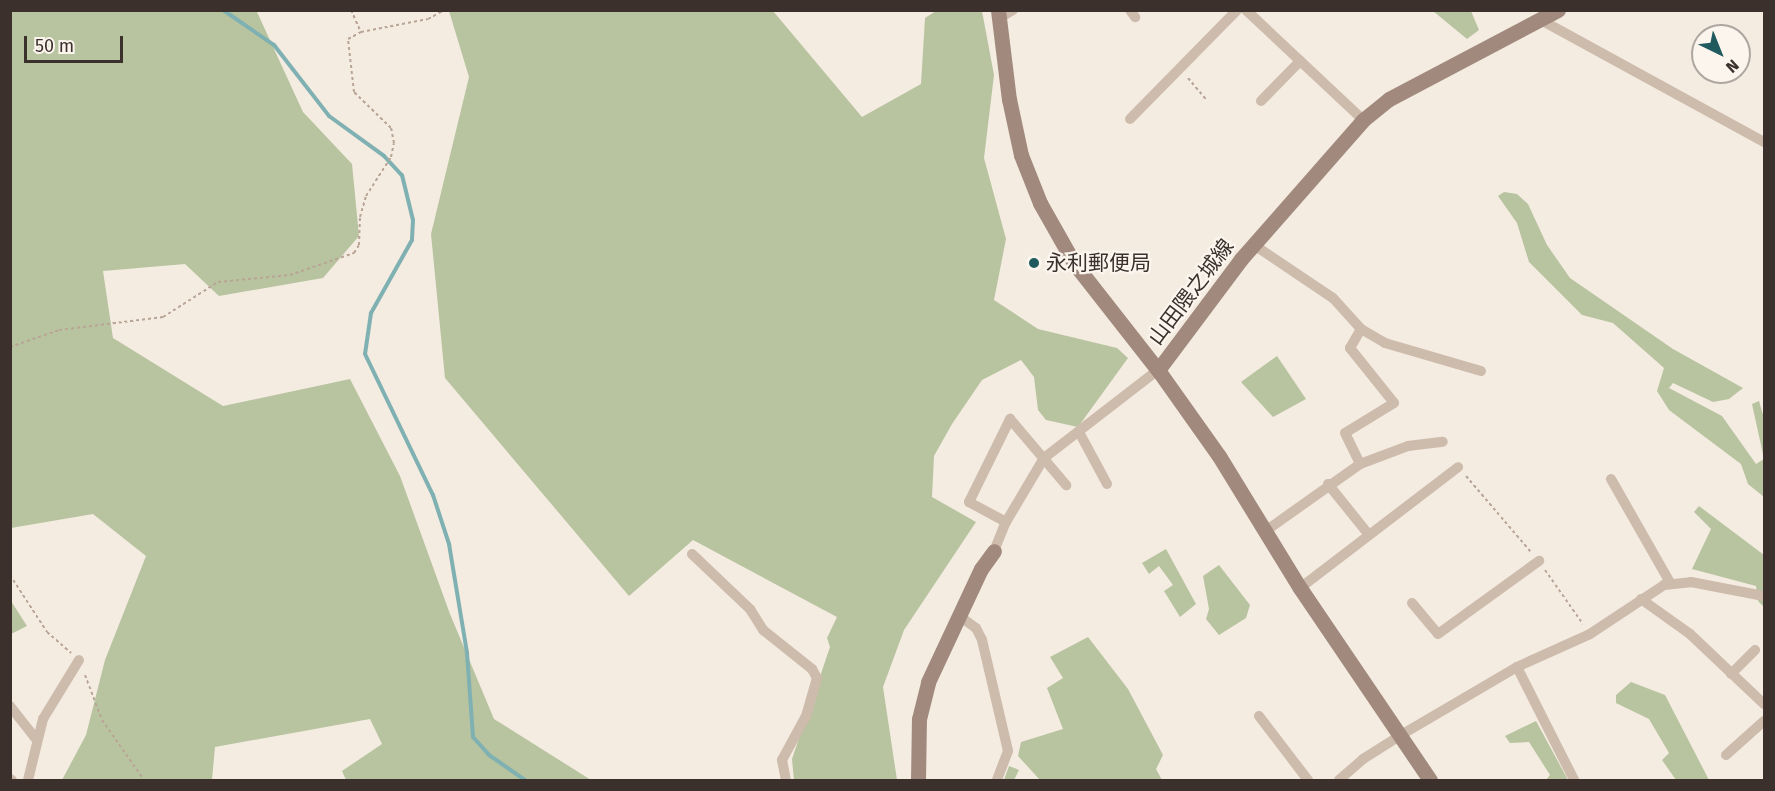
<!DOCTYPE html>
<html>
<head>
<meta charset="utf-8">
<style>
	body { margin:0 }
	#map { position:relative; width:1775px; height:791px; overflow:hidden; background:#f4ebe1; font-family:"Fira Sans","Noto Sans JP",sans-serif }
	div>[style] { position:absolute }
	.green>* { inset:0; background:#b8c4a0 }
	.stream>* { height:4px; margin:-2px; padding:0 2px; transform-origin:2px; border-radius:2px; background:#7fb0b2 }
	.path>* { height:2px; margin-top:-1px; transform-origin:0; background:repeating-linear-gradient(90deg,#b9a596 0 3px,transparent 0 6px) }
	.street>* { height:10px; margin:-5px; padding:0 5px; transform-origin:5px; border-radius:5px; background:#cdbbac }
	.secondary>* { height:15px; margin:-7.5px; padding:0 7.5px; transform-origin:7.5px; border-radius:7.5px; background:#a18a7d }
	.dots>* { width:16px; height:16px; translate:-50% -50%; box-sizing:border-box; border:3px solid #fbf5ee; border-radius:50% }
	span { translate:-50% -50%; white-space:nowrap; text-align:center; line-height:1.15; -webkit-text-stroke:4.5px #fbf5ee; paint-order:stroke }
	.poi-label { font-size:21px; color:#3b302b }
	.left { translate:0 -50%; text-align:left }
	.street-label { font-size:21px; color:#3b302b }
	.frame { position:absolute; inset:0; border:12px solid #3b302b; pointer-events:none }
	.north { position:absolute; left:1691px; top:24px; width:60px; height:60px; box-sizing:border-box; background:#fbf5ee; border:2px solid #aea6a0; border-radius:50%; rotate:137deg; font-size:16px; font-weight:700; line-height:24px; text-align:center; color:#3b302b }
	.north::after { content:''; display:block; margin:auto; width:21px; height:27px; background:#1f5a5e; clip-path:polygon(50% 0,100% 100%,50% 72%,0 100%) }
	.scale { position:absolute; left:24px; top:36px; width:99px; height:27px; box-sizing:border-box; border:3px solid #3b302b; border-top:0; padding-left:8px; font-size:18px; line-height:21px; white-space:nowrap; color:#3b302b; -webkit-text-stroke:4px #fbf5ee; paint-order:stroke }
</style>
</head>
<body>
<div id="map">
	<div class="green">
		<i style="clip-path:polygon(11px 10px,260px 11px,257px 12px,303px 112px,352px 164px,359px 236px,323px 278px,219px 296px,185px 264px,103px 271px,113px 338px,223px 406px,350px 379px,400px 476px,450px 614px,494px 719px,591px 780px,346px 780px,342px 771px,382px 744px,370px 719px,215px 747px,212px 780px,62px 780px,86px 735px,105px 660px,146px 556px,93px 514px,11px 528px)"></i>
		<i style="clip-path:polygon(449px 11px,773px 11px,862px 117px,921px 84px,925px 18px,936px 11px,982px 11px,994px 75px,984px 158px,1006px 239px,994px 300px,1038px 329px,1117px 348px,1128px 358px,1078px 427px,1046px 420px,1038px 410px,1034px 377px,1021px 360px,982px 380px,952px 424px,934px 456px,932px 497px,976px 522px,904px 630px,883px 687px,897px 780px,794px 780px,792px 759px,830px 647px,827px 638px,837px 617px,693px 540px,629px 596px,445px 378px,431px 234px,469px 77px)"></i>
		<i style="clip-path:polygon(1433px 11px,1471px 11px,1479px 30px,1467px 39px)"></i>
		<i style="clip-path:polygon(1504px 192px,1517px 194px,1528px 204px,1547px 245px,1570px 278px,1673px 349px,1743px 388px,1729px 399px,1713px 402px,1673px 383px,1669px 388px,1722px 416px,1756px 464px,1764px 459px,1752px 404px,1759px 401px,1764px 418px,1764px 497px,1748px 484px,1741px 464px,1669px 410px,1657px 391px,1664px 368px,1613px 323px,1582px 315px,1529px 262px,1517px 223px,1498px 196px)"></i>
		<i style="clip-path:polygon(1277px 356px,1306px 399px,1273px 417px,1241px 382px)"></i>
		<i style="clip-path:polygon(1699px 506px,1764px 555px,1764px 607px,1758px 601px,1756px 586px,1692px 569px,1711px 529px,1694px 512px)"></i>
		<i style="clip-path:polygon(1166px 549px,1196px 604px,1180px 617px,1164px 591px,1173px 585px,1159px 566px,1149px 574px,1142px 563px)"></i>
		<i style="clip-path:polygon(1219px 565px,1250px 605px,1246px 618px,1219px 635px,1206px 619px,1209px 609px,1203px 576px)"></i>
		<i style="clip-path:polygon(11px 601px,27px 626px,11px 634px,10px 634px)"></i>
		<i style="clip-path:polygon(1088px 637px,1128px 689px,1163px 755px,1156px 769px,1162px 780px,1040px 780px,1018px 756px,1021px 742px,1063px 729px,1047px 688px,1063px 678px,1050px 657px)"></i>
		<i style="clip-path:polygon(1631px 682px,1665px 695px,1709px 780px,1676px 780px,1662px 760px,1669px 753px,1649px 719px,1616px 703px,1616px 695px)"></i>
		<i style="clip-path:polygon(1536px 721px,1568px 780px,1546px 780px,1550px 775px,1529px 742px,1510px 743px,1505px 736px)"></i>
		<i style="clip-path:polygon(1009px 766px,1019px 770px,1014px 780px,1004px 780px)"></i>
	</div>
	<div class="stream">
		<i style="left:223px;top:10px;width:62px;rotate:34.5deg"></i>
		<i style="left:274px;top:45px;width:90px;rotate:52.2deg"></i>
		<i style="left:329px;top:116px;width:68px;rotate:36deg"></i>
		<i style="left:384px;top:156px;width:26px;rotate:47deg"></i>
		<i style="left:402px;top:175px;width:46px;rotate:76.3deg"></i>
		<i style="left:413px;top:220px;width:20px;rotate:93deg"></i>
		<i style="left:412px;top:240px;width:84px;rotate:119.3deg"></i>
		<i style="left:371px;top:313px;width:41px;rotate:98.3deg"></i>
		<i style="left:365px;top:354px;width:157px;rotate:64.3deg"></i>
		<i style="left:433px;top:495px;width:52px;rotate:71.9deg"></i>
		<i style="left:449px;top:544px;width:110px;rotate:80.6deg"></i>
		<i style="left:467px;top:653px;width:84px;rotate:85.9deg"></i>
		<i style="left:473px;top:737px;width:24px;rotate:48deg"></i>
		<i style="left:489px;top:755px;width:44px;rotate:34.8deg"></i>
	</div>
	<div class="path">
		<i style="left:351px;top:10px;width:24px;rotate:66deg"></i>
		<i style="left:1188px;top:78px;width:30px;rotate:50deg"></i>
		<i style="left:10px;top:347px;width:52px;rotate:-19.1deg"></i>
		<i style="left:59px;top:330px;width:105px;rotate:-7.1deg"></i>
		<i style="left:163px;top:317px;width:65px;rotate:-32.5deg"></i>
		<i style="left:218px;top:282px;width:72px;rotate:-5.6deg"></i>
		<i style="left:290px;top:275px;width:68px;rotate:-19deg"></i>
		<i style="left:354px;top:253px;width:9px;rotate:-58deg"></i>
		<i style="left:359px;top:245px;width:28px;rotate:-88deg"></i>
		<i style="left:360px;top:217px;width:22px;rotate:-74deg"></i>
		<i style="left:366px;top:196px;width:46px;rotate:-57.3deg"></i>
		<i style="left:391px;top:157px;width:14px;rotate:-78deg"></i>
		<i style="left:394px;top:143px;width:15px;rotate:-101deg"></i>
		<i style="left:391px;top:128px;width:52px;rotate:-135.8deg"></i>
		<i style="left:354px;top:92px;width:53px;rotate:-96.5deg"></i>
		<i style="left:348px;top:39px;width:15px;rotate:-28deg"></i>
		<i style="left:361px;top:32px;width:68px;rotate:-11deg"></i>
		<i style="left:428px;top:19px;width:18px;rotate:-29deg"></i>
		<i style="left:1466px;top:476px;width:99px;rotate:49.5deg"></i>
		<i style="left:1545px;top:570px;width:66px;rotate:54.9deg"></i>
		<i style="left:10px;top:575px;width:68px;rotate:57deg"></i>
		<i style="left:47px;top:632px;width:32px;rotate:41deg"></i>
		<i style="left:85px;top:675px;width:48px;rotate:69.3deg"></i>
		<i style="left:102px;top:720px;width:73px;rotate:55deg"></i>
	</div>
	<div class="street">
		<i style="left:1130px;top:10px;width:9px;rotate:54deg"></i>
		<i style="left:1246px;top:10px;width:161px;rotate:43.2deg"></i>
		<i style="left:1001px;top:17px;width:14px;rotate:-30deg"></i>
		<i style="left:1541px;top:20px;width:254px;rotate:28.7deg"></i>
		<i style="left:1261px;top:101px;width:56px;rotate:-45.7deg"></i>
		<i style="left:1130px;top:119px;width:153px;rotate:-45.5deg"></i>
		<i style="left:1254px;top:245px;width:95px;rotate:33.9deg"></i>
		<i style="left:1333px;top:298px;width:42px;rotate:47.9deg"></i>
		<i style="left:1361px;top:329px;width:22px;rotate:120deg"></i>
		<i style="left:1350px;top:348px;width:70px;rotate:51.3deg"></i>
		<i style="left:1394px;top:403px;width:57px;rotate:148.5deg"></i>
		<i style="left:1345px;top:433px;width:34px;rotate:64deg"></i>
		<i style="left:1360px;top:464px;width:51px;rotate:-20.6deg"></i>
		<i style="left:1408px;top:446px;width:35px;rotate:-7deg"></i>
		<i style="left:1361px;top:329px;width:28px;rotate:30deg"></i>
		<i style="left:1385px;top:343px;width:100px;rotate:16.3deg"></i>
		<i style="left:1079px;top:432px;width:59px;rotate:61.7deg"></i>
		<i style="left:1611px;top:479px;width:121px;rotate:60.3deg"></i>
		<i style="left:1328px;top:484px;width:65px;rotate:51.2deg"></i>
		<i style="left:1006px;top:522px;width:42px;rotate:-151.6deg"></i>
		<i style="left:969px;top:502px;width:93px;rotate:-63.7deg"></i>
		<i style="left:1010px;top:419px;width:87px;rotate:49.7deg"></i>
		<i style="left:1264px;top:532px;width:118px;rotate:-35.3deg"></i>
		<i style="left:994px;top:551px;width:31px;rotate:-68deg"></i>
		<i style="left:1006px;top:522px;width:74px;rotate:-59.3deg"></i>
		<i style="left:1044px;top:458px;width:144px;rotate:-37.7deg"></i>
		<i style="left:692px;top:554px;width:80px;rotate:43.5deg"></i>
		<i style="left:750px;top:609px;width:25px;rotate:58deg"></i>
		<i style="left:763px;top:630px;width:63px;rotate:38.5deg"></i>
		<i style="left:812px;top:669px;width:10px;rotate:61deg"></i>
		<i style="left:817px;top:678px;width:40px;rotate:106deg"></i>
		<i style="left:806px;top:716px;width:50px;rotate:118.6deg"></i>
		<i style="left:782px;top:760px;width:20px;rotate:79deg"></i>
		<i style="left:1300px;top:588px;width:199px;rotate:-37.4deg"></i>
		<i style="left:1641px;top:599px;width:60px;rotate:35.5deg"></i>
		<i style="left:1690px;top:634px;width:102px;rotate:43.4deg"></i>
		<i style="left:1412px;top:603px;width:40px;rotate:50deg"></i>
		<i style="left:1438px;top:634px;width:125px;rotate:-35.9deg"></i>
		<i style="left:958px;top:615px;width:22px;rotate:36deg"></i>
		<i style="left:976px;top:628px;width:13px;rotate:63deg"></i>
		<i style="left:982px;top:640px;width:114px;rotate:76.8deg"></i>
		<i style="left:1008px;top:751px;width:31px;rotate:111deg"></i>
		<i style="left:1517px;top:667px;width:127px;rotate:63.2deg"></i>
		<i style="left:1731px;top:674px;width:34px;rotate:-45deg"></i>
		<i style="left:10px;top:706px;width:42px;rotate:51.8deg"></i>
		<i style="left:1259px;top:716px;width:81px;rotate:52.6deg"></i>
		<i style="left:1726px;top:755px;width:51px;rotate:-41.8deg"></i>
		<i style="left:10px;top:779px;width:2px;rotate:27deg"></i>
		<i style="left:28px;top:780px;width:63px;rotate:-76.2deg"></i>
		<i style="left:43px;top:719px;width:69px;rotate:-58.6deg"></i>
		<i style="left:1339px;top:780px;width:32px;rotate:-41deg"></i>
		<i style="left:1363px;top:759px;width:45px;rotate:-32.3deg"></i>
		<i style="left:1401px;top:735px;width:134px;rotate:-30.4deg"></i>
		<i style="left:1517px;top:667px;width:80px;rotate:-24.3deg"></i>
		<i style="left:1590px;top:634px;width:89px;rotate:-33.5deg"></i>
		<i style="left:1664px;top:585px;width:27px;rotate:-6deg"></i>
		<i style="left:1691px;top:582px;width:74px;rotate:10.9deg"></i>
	</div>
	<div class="secondary">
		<i style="left:998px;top:10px;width:90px;rotate:83deg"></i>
		<i style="left:1009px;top:99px;width:57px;rotate:77.9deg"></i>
		<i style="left:1021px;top:155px;width:52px;rotate:68.4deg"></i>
		<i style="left:1040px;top:203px;width:69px;rotate:60.5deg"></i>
		<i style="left:1074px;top:263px;width:136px;rotate:51.9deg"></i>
		<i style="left:1158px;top:370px;width:105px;rotate:54.7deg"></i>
		<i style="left:1219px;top:456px;width:155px;rotate:58.5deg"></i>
		<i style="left:1300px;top:588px;width:232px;rotate:55.9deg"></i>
		<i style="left:1158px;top:370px;width:139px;rotate:-53.2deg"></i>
		<i style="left:1241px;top:259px;width:185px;rotate:-48.7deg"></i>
		<i style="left:1363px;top:120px;width:33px;rotate:-39deg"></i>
		<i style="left:1389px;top:99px;width:191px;rotate:-27.8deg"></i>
		<i style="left:918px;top:780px;width:61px;rotate:-89.1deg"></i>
		<i style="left:919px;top:719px;width:38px;rotate:-76deg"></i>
		<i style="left:928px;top:682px;width:125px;rotate:-64.9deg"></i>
		<i style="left:981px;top:569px;width:22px;rotate:-54deg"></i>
	</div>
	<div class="dots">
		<i style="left:1034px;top:263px;background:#1f5a5e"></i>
	</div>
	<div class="poi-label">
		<span class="left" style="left:1046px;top:263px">永利郵便局</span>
	</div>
	<div class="street-label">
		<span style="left:1191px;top:292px;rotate:-53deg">山田隈之城線</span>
	</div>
	<div class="frame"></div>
	<div class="north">N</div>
	<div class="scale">50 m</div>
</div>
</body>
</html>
